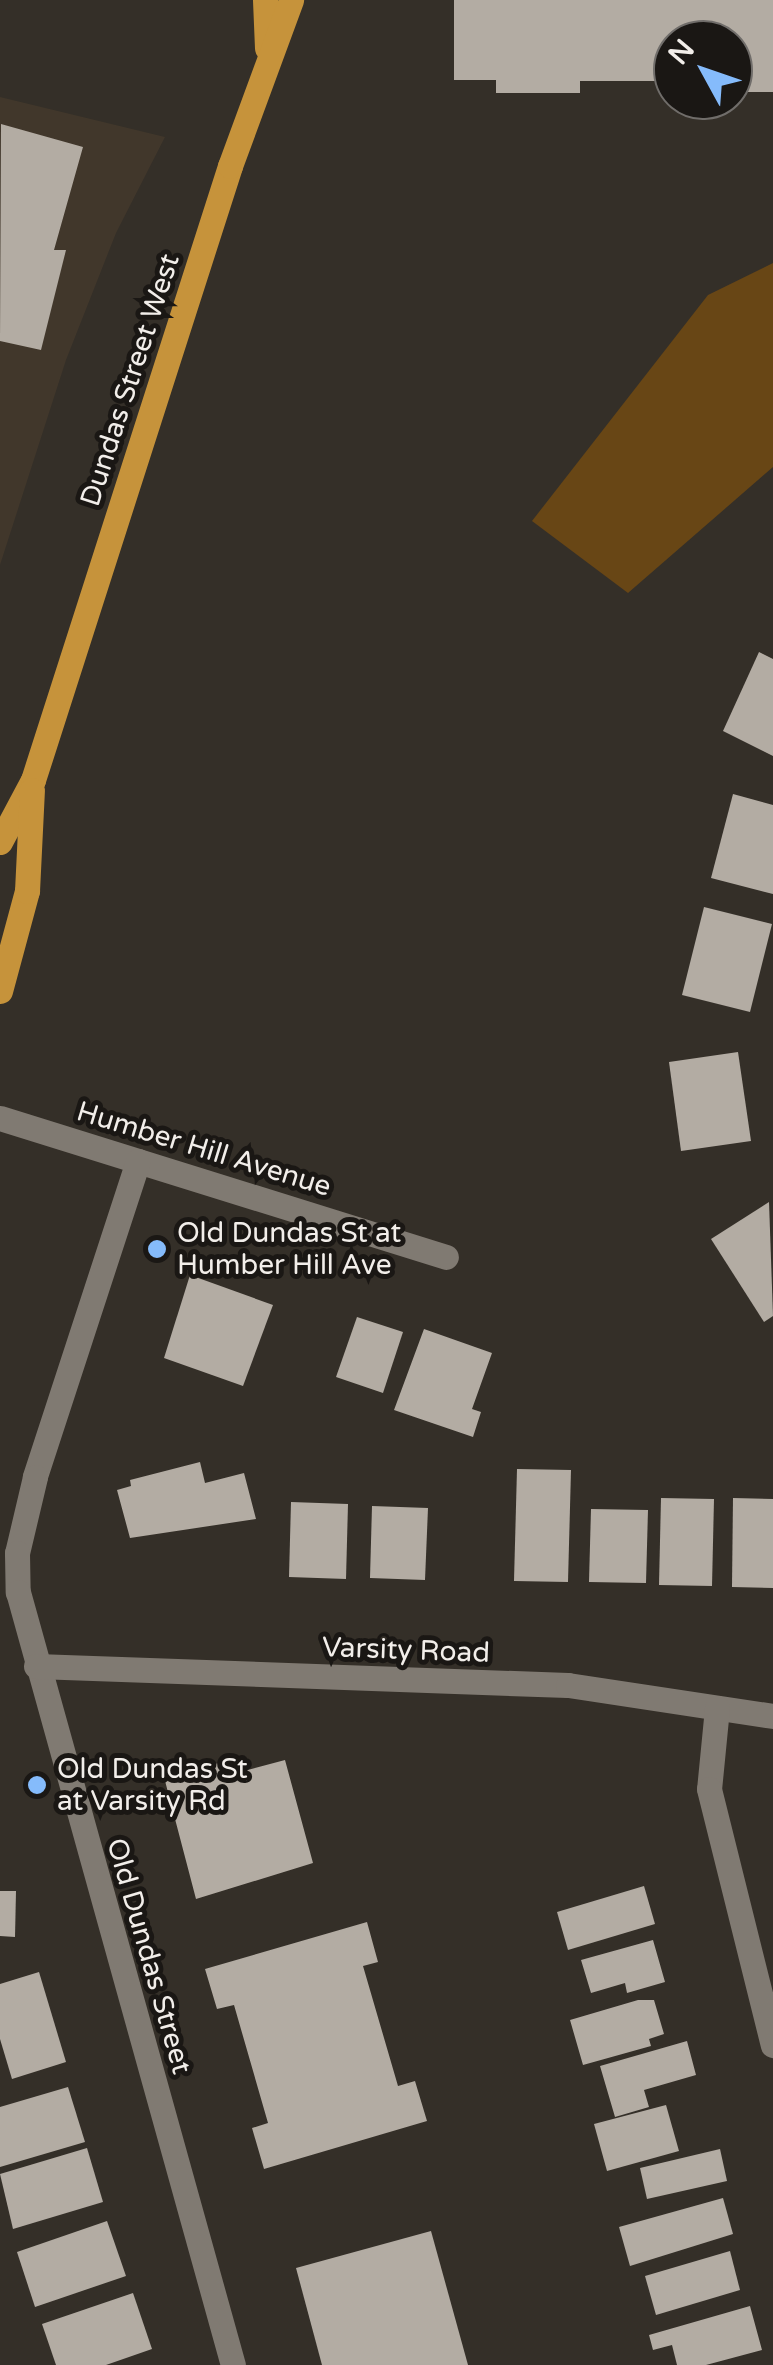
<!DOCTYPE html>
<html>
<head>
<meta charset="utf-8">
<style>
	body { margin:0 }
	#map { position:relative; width:773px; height:2365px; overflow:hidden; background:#342f28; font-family:"Varela Round",sans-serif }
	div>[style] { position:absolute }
	.built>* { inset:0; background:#41372b }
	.green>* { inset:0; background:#684615 }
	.building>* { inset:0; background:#b3aca3 }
	.minor>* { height:25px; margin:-12.5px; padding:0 12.5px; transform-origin:12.5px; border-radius:12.5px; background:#807a72 }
	.major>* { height:25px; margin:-12.5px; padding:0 12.5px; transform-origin:12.5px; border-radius:12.5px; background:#c6933b }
	.dots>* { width:28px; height:28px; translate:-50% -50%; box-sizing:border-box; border:5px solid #1a1714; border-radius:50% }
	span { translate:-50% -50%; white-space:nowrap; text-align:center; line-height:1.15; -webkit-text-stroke:10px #1a1714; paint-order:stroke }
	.street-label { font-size:28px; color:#f2eeea }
	.poi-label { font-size:28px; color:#f2eeea }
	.left { translate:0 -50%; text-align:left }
	.north { position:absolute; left:653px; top:20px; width:100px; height:100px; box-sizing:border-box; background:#1a1714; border:2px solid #706d6a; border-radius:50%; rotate:310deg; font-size:28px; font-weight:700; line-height:40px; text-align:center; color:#f2eeea }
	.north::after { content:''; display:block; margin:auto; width:35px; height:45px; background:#85bbfb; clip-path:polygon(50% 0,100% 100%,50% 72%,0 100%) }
</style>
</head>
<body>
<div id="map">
	<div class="built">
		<i style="clip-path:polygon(0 97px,165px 137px,116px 233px,66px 360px,0 565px)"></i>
	</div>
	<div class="green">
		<i style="clip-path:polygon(773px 263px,773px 467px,628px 593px,532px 521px,708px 295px)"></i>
	</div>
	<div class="building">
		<i style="clip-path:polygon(454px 0,773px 0,773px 92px,733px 92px,733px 40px,673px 40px,673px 92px,663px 92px,663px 81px,580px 81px,580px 93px,496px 93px,496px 80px,454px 80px)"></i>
		<i style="clip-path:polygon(1px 124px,83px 147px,54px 250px,66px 250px,41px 350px,0 341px)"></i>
		<i style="clip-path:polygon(759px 652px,773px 659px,773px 756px,723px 731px)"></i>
		<i style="clip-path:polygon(733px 794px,773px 805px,773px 894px,711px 878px)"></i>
		<i style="clip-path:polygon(704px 907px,772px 924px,750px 1012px,682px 995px)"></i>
		<i style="clip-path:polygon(738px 1052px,751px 1141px,681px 1151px,669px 1062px)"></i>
		<i style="clip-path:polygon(769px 1202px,773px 1316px,764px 1322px,711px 1239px)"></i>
		<i style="clip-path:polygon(190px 1275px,273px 1305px,243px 1386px,164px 1358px)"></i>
		<i style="clip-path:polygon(357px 1317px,403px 1332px,383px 1393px,336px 1377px)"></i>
		<i style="clip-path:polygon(424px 1329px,492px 1353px,472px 1409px,481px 1412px,473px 1437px,394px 1410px)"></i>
		<i style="clip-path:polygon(200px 1462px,205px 1483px,244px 1473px,256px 1519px,130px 1538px,117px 1490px,131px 1486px,130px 1480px)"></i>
		<i style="clip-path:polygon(517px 1469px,571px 1470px,568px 1582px,514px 1581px)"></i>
		<i style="clip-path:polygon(661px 1498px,714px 1499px,712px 1586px,659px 1585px)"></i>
		<i style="clip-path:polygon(733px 1498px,773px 1499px,773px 1588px,732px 1587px)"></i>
		<i style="clip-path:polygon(291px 1502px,348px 1504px,346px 1579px,289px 1577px)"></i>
		<i style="clip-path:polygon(372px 1506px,428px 1508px,425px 1580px,370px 1578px)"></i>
		<i style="clip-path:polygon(591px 1509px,648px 1510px,646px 1583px,589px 1582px)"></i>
		<i style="clip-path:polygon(285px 1760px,313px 1863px,196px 1899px,164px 1777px,219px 1763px,222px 1777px)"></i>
		<i style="clip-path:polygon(644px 1886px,655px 1924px,568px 1950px,557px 1912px)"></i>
		<i style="clip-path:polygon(0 1891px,16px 1891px,15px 1937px,0 1936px)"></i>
		<i style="clip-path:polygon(367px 1922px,378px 1962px,363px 1966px,398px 2086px,415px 2081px,427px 2121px,264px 2169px,252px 2128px,268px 2123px,234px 2005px,217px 2009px,205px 1969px)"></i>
		<i style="clip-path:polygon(653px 1940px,665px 1982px,627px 1993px,625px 1983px,591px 1993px,581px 1960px)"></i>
		<i style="clip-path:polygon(39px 1972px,66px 2062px,12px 2079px,0 2039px,0 1984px)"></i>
		<i style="clip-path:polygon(638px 2000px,654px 2000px,664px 2034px,649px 2039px,651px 2046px,583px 2065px,570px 2020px)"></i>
		<i style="clip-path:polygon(687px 2041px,696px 2075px,644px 2090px,649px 2107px,615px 2117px,600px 2066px)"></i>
		<i style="clip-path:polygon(68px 2087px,85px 2142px,0 2167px,0 2107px)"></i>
		<i style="clip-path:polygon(666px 2105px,679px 2151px,607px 2171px,594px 2124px)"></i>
		<i style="clip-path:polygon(87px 2148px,103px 2202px,13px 2229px,0 2174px)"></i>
		<i style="clip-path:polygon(720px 2149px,727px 2181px,647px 2199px,640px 2168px)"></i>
		<i style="clip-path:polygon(723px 2198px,733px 2234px,630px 2266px,619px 2227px)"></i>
		<i style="clip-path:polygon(107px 2221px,126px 2276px,35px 2307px,17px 2252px)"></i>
		<i style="clip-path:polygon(431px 2231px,468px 2365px,322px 2365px,296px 2268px)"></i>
		<i style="clip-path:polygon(730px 2251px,740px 2290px,656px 2315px,645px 2276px)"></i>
		<i style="clip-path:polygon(133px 2293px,152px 2349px,106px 2365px,56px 2365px,42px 2324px)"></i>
		<i style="clip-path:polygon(750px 2306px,762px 2350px,706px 2365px,677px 2365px,672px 2345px,653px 2350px,649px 2335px)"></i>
	</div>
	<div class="minor">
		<i style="left:0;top:1118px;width:467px;rotate:17.3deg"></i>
		<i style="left:138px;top:1161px;width:332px;rotate:108.1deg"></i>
		<i style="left:35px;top:1477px;width:78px;rotate:103.3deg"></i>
		<i style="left:17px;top:1553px;width:39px;rotate:89deg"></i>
		<i style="left:18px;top:1592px;width:802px;rotate:74.46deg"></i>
		<i style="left:36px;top:1666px;width:532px;rotate:2.05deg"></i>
		<i style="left:568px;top:1685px;width:207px;rotate:8.6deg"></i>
		<i style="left:717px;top:1708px;width:81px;rotate:95.6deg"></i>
		<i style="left:709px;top:1789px;width:264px;rotate:76deg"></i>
	</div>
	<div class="major">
		<i style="left:265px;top:0;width:48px;rotate:87.6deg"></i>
		<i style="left:0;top:842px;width:70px;rotate:-62deg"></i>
		<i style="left:33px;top:780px;width:645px;rotate:-72.21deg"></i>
		<i style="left:230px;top:166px;width:177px;rotate:-69.8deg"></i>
		<i style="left:0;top:991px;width:104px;rotate:-74.9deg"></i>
		<i style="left:27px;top:891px;width:101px;rotate:-87.2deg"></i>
	</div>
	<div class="dots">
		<i style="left:157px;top:1249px;background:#85bbfb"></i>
		<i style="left:37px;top:1785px;background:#85bbfb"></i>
	</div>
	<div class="street-label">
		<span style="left:130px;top:380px;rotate:-72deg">Dundas Street West</span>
		<span style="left:204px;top:1149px;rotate:17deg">Humber Hill Avenue</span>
		<span style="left:406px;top:1650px;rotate:2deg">Varsity Road</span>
		<span style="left:149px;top:1956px;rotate:74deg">Old Dundas Street</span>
	</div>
	<div class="poi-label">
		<span class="left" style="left:177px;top:1249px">Old Dundas St at<br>Humber Hill Ave</span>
		<span class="left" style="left:57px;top:1785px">Old Dundas St<br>at Varsity Rd</span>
	</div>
	<div class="north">N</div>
</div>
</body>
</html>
